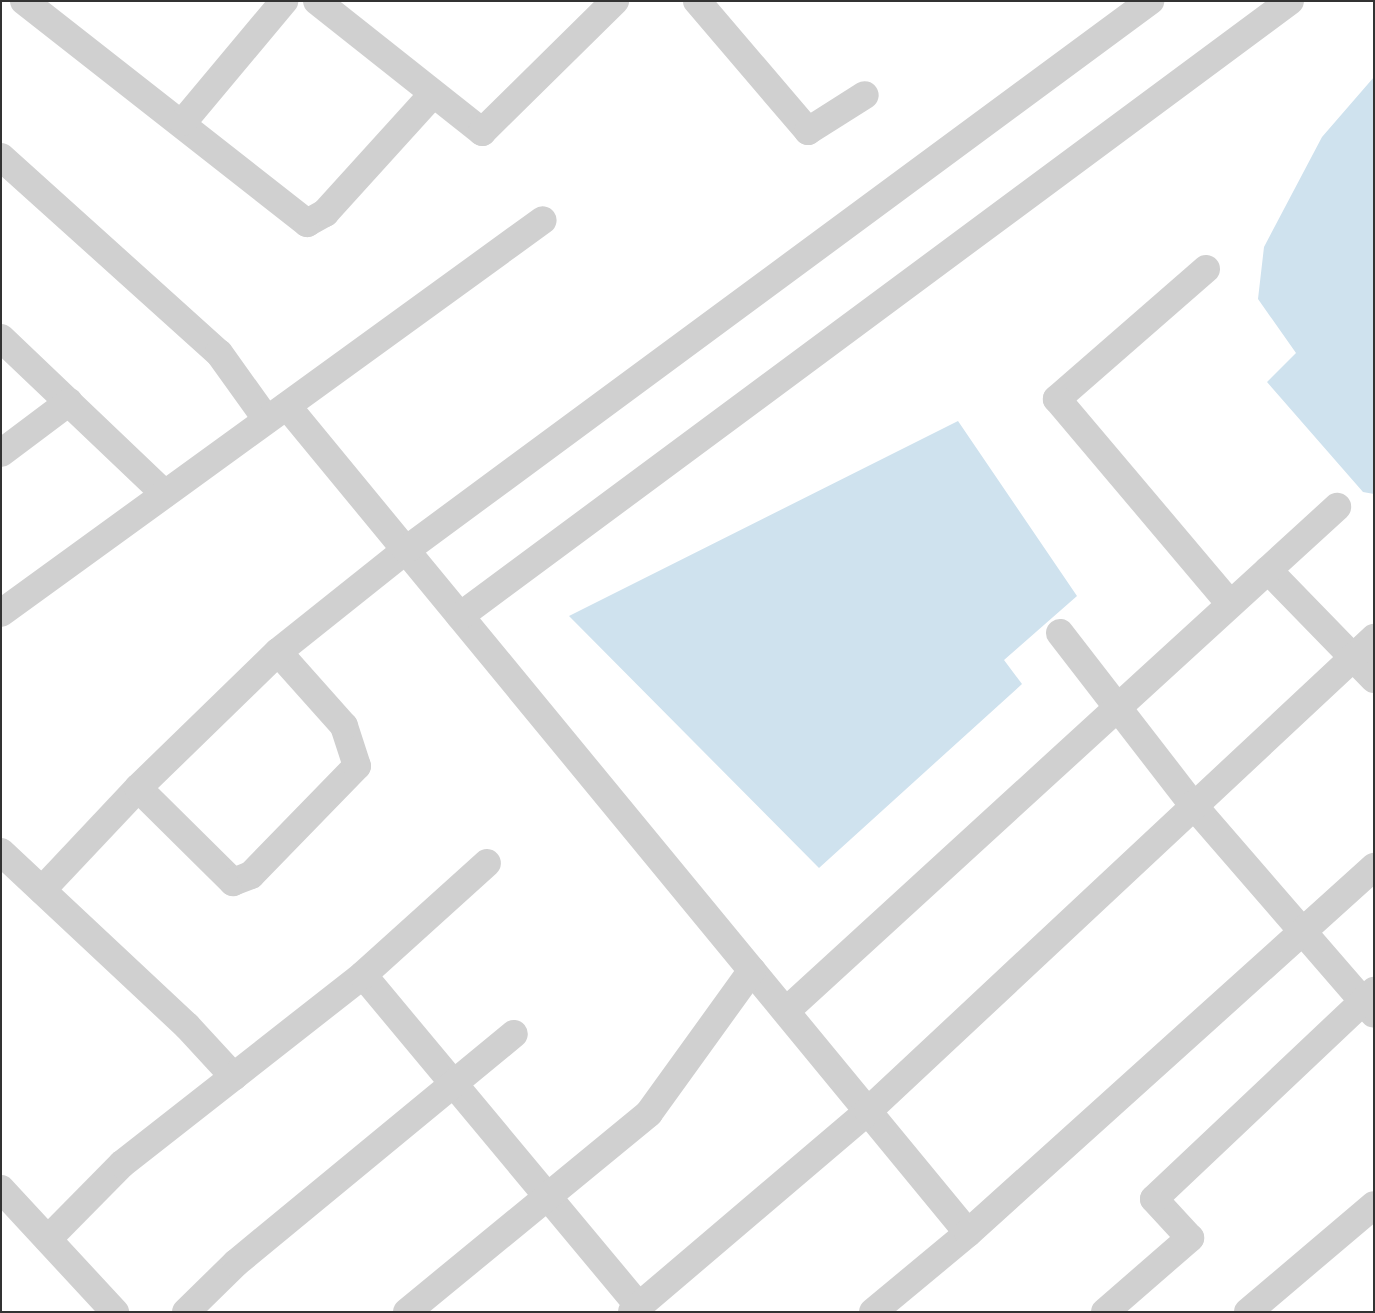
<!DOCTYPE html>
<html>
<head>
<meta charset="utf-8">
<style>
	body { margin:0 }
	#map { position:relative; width:1375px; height:1313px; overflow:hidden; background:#fff; font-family:Arial,sans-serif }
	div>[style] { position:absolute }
	.water>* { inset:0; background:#cfe2ee }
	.minor>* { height:28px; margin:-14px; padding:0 14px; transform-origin:14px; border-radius:14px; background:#d0d0d0 }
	span { translate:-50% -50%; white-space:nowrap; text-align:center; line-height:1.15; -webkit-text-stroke:5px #fff; paint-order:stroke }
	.frame { position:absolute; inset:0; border:2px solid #333; pointer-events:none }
</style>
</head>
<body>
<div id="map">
	<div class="water">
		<i style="clip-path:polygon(1374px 77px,1374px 494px,1363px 492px,1267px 382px,1296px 353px,1258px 299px,1264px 247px,1322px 137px)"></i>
		<i style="clip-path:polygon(958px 421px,1077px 596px,1004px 660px,1022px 684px,819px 868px,569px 616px)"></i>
	</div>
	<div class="minor">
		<i style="left:24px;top:1px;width:360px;rotate:38.1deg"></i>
		<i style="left:307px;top:223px;width:21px;rotate:-29deg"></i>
		<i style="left:325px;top:213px;width:161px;rotate:-47.8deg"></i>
		<i style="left:317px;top:1px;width:211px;rotate:38.4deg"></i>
		<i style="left:482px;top:132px;width:187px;rotate:-44.6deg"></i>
		<i style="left:697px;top:1px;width:171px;rotate:49.5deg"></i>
		<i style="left:808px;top:131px;width:67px;rotate:-32.3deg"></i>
		<i style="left:183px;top:122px;width:158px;rotate:-50.1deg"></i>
		<i style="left:1px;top:157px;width:293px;rotate:42deg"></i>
		<i style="left:219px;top:353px;width:82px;rotate:54.4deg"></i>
		<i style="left:1206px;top:269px;width:198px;rotate:138.9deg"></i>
		<i style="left:1057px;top:399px;width:268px;rotate:49.8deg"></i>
		<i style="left:1px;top:338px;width:226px;rotate:43.6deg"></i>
		<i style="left:287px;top:406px;width:1071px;rotate:50.53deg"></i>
		<i style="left:1px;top:453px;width:85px;rotate:-36.9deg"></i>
		<i style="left:1268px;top:570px;width:152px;rotate:45.8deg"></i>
		<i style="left:1px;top:613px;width:669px;rotate:-35.95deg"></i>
		<i style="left:460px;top:616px;width:1033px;rotate:-36.54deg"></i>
		<i style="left:1060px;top:633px;width:217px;rotate:52.3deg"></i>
		<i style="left:1193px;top:805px;width:276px;rotate:49.1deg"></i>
		<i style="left:138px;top:788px;width:134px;rotate:44.7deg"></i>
		<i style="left:233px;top:882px;width:19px;rotate:-21deg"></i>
		<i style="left:251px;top:875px;width:152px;rotate:-45.8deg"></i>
		<i style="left:357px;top:766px;width:42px;rotate:-108deg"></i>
		<i style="left:344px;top:726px;width:99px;rotate:-131.7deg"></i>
		<i style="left:1px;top:852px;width:255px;rotate:43.1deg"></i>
		<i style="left:187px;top:1026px;width:69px;rotate:47.3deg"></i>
		<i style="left:42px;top:890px;width:140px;rotate:-46.7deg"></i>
		<i style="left:138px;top:788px;width:195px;rotate:-44.2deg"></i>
		<i style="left:278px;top:652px;width:164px;rotate:-38.6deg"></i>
		<i style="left:406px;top:550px;width:925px;rotate:-36.42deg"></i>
		<i style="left:363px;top:975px;width:431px;rotate:50.2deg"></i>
		<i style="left:786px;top:1011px;width:747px;rotate:-42.45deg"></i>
		<i style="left:1px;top:1189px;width:168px;rotate:47.2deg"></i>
		<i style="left:48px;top:1239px;width:105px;rotate:-45.4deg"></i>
		<i style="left:122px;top:1164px;width:306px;rotate:-38.1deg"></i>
		<i style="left:363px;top:975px;width:167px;rotate:-42.1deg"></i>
		<i style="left:186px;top:1312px;width:70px;rotate:-44.4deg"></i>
		<i style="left:236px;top:1263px;width:360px;rotate:-39.5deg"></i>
		<i style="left:407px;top:1312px;width:313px;rotate:-39.4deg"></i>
		<i style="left:649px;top:1113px;width:176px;rotate:-54.2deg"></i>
		<i style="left:632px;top:1312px;width:310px;rotate:-40.4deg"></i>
		<i style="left:868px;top:1111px;width:693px;rotate:-43.07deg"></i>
		<i style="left:873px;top:1312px;width:124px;rotate:-39.7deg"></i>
		<i style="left:968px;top:1233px;width:547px;rotate:-42.03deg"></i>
		<i style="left:1105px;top:1312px;width:113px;rotate:-41deg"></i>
		<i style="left:1190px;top:1238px;width:53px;rotate:-132.7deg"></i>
		<i style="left:1154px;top:1199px;width:303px;rotate:-43.4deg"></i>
		<i style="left:1248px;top:1312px;width:165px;rotate:-40.3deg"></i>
	</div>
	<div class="frame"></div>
</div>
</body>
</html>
